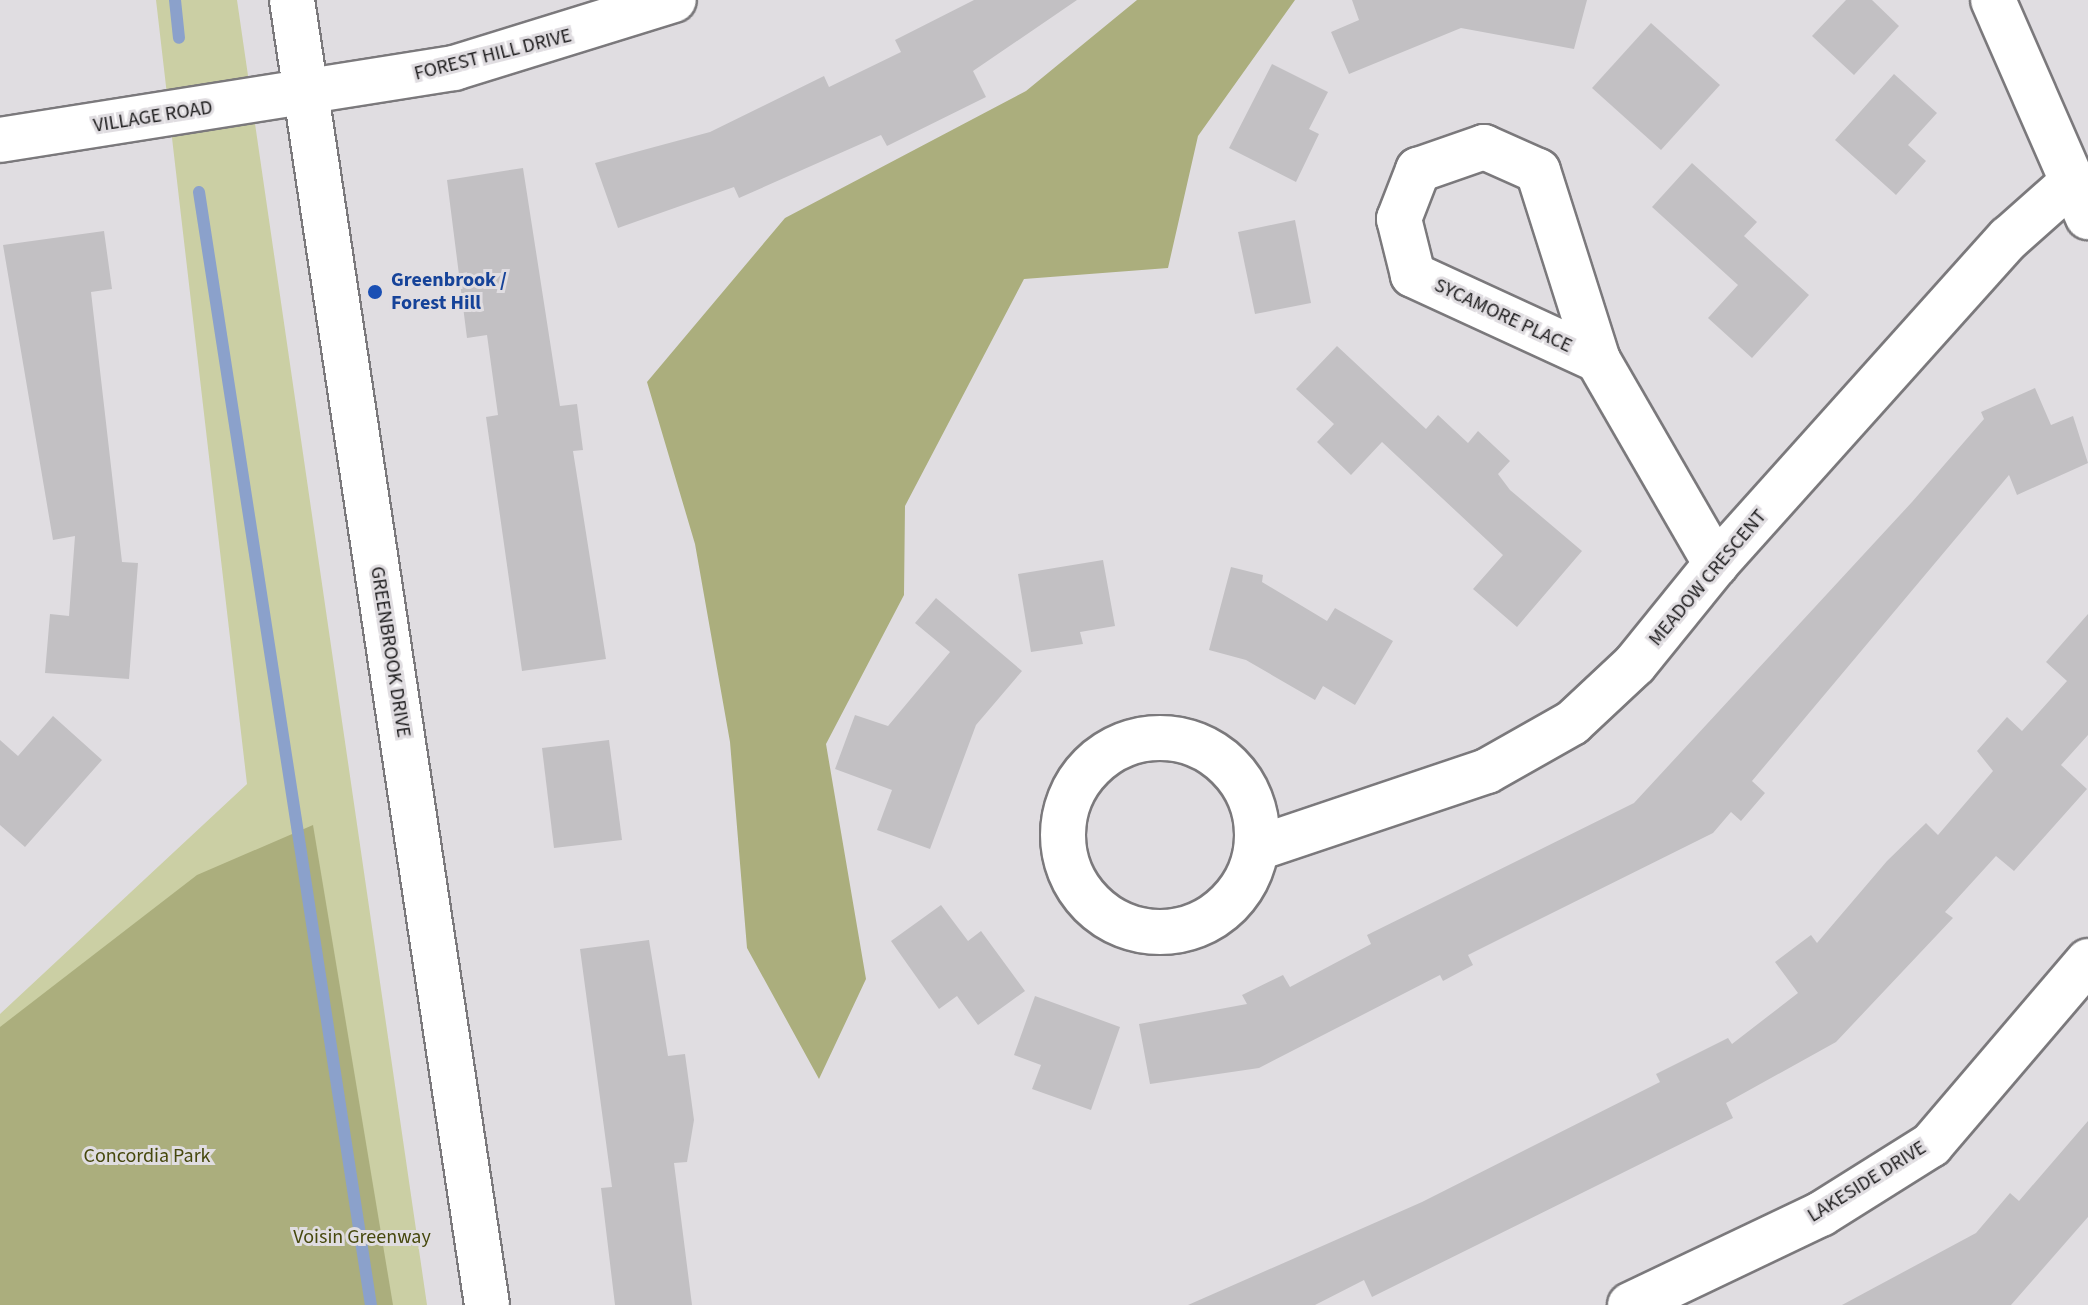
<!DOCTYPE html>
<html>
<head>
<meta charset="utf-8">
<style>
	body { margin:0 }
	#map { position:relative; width:2088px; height:1305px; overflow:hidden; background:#e0dde1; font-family:"Source Sans 3",sans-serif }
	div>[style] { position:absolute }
	.green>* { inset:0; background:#cbcfa4 }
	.forest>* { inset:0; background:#abae7d }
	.stream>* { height:12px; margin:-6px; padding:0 6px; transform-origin:6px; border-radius:6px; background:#8ba1cb }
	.building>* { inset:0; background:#c2c0c3 }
	.roads { filter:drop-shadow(2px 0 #7b797c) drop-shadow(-2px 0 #7b797c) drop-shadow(0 2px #7b797c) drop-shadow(0 -2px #7b797c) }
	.minor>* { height:44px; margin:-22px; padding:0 22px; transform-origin:22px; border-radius:22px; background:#fff }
	.minor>.ring { margin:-22px; padding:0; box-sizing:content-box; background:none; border:44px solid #fff; border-radius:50% }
	.dots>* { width:22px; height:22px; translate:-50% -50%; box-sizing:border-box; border:4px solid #e0dde1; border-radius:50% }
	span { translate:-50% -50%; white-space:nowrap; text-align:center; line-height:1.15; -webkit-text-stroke:6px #e0dde1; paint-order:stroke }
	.street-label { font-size:20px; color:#1d1c1d }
	.transit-label { font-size:20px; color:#164399; font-weight:700 }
	.left { translate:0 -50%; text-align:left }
	.park-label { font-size:20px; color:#46480d }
</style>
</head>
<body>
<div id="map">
	<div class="green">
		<i style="clip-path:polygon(156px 0,237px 0,427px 1305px,0 1305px,0 1014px,247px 784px)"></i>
	</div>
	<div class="forest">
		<i style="clip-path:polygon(1137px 0,1295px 0,1198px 136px,1168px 268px,1024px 279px,905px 506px,904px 595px,826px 744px,866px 979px,819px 1079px,747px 948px,730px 742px,695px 544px,647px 382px,785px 218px,1026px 91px)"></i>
		<i style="clip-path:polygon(313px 825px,393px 1305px,0 1305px,0 1027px,197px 875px)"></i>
	</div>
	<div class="stream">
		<i style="left:175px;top:0;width:38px;rotate:84deg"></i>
		<i style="left:199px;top:192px;width:1126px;rotate:81.22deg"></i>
	</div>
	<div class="building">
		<i style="clip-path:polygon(974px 0,1077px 0,973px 71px,986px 97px,887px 146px,881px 135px,739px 198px,734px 187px,618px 228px,595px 163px,710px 132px,824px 76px,829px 87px,901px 52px,895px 40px)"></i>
		<i style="clip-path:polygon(1352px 0,1587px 0,1574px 49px,1461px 28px,1349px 74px,1331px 32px,1359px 20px)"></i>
		<i style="clip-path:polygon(1846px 0,1872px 0,1899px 26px,1854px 75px,1812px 36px)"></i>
		<i style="clip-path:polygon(1651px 23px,1720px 85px,1661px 150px,1592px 88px)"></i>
		<i style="clip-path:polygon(1272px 64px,1328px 92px,1309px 129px,1319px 134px,1296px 182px,1229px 148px)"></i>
		<i style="clip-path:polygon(1894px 74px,1937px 113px,1908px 145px,1926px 161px,1896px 195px,1835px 140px)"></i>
		<i style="clip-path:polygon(1692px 163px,1757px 222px,1744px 236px,1809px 295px,1752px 358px,1708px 318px,1738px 285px,1652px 207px)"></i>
		<i style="clip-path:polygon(523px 168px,560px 406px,577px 404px,583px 450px,573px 451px,606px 659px,522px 671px,486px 417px,498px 415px,487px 335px,467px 338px,447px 180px)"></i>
		<i style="clip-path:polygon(1295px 220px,1311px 303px,1255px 314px,1238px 232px)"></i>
		<i style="clip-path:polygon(104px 231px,112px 289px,91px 292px,122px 562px,138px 563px,129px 679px,45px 673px,50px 614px,69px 616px,75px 536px,53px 540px,3px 245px)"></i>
		<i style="clip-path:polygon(1337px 346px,1426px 429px,1438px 415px,1468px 443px,1478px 431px,1510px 461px,1498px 474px,1510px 490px,1582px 551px,1517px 627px,1473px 589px,1503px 555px,1382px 442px,1351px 475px,1317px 442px,1334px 424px,1296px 389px)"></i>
		<i style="clip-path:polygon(2035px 388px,2051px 425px,2073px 416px,2088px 463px,2017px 495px,2009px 475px,1752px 781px,1765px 793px,1741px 821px,1731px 812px,1713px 833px,1468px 955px,1473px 965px,1443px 981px,1440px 975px,1259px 1068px,1150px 1084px,1139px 1024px,1247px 1004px,1242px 995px,1283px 975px,1290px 987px,1371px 944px,1367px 935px,1634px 803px,1912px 502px,1984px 419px,1981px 412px)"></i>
		<i style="clip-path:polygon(1103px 560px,1115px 626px,1080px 632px,1083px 644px,1031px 652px,1018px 574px)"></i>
		<i style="clip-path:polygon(1231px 567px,1263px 575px,1262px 582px,1327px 621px,1335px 608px,1393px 641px,1355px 705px,1323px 686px,1315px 700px,1246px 660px,1209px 650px)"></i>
		<i style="clip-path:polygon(936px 598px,1022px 671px,976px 725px,930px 849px,877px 830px,892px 790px,835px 769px,855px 715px,888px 726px,950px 652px,915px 623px)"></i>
		<i style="clip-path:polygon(2088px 614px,2088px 735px,2061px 765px,2087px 789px,2014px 871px,1996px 856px,1945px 912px,1953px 918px,1836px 1042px,1726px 1103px,1733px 1118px,1372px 1297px,1364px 1280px,1315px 1305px,1188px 1305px,1422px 1202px,1660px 1082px,1656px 1074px,1728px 1038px,1732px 1044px,1798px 993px,1775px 962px,1811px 935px,1817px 943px,1887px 861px,1926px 823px,1938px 835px,1993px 771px,1977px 751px,2007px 717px,2022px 731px,2067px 681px,2046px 662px)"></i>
		<i style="clip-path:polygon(53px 716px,102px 760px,25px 847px,0 825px,0 740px,18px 756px)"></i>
		<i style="clip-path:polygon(609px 740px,622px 840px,554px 848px,542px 748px)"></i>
		<i style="clip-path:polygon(941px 905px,968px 941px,981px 931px,1025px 991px,978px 1025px,957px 996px,939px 1009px,891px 941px)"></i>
		<i style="clip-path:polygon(649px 940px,668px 1056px,685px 1054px,694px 1120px,687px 1162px,674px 1163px,692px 1305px,615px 1305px,601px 1188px,612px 1187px,580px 949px)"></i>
		<i style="clip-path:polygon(1035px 996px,1120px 1027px,1091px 1110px,1032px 1089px,1041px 1065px,1014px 1055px)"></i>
		<i style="clip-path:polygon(2088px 1121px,2088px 1217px,2011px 1305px,1842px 1305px,1976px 1233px,2010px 1193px,2019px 1201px)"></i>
	</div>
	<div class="roads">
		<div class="minor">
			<i style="left:292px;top:0;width:1319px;rotate:81.5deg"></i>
			<i style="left:1993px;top:0;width:237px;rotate:66.4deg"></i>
			<i style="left:0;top:140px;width:460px;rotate:-9deg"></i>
			<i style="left:454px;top:68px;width:230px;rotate:-17.2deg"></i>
			<i style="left:1598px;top:360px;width:204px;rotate:-155.3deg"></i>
			<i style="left:1413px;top:275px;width:58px;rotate:-104deg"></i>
			<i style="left:1399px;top:219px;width:53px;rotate:-68.8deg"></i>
			<i style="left:1418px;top:170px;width:70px;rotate:-19.2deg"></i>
			<i style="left:1484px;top:147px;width:59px;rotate:24deg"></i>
			<i style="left:1538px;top:171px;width:198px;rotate:72.4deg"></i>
			<i style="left:1598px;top:360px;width:236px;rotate:60deg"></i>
			<i class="ring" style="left:1063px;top:738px;width:150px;height:150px"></i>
			<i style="left:1258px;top:848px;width:242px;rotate:-18.6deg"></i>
			<i style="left:1487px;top:771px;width:98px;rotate:-29.5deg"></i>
			<i style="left:1572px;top:723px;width:86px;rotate:-43.1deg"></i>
			<i style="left:1635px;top:664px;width:129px;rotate:-51deg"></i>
			<i style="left:1716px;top:564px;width:438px;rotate:-48.1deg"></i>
			<i style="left:2009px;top:238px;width:84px;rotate:-41.6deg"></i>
			<i style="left:1630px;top:1305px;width:212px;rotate:-25.5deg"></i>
			<i style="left:1821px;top:1214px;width:130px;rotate:-32.1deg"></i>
			<i style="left:1931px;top:1145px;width:242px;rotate:-49.5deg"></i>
		</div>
	</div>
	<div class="dots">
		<i style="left:375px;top:292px;background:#1a4fb4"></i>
	</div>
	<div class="street-label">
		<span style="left:493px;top:55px;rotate:-14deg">FOREST HILL DRIVE</span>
		<span style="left:153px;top:117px;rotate:-9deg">VILLAGE ROAD</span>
		<span style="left:1503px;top:316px;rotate:25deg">SYCAMORE PLACE</span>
		<span style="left:1708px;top:578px;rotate:-50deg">MEADOW CRESCENT</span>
		<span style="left:390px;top:652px;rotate:81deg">GREENBROOK DRIVE</span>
		<span style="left:1867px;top:1182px;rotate:-32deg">LAKESIDE DRIVE</span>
	</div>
	<div class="transit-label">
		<span class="left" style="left:391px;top:292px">Greenbrook /<br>Forest Hill</span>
	</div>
	<div class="park-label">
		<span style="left:147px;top:1156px">Concordia Park</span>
		<span style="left:362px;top:1237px">Voisin Greenway</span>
	</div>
</div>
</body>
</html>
